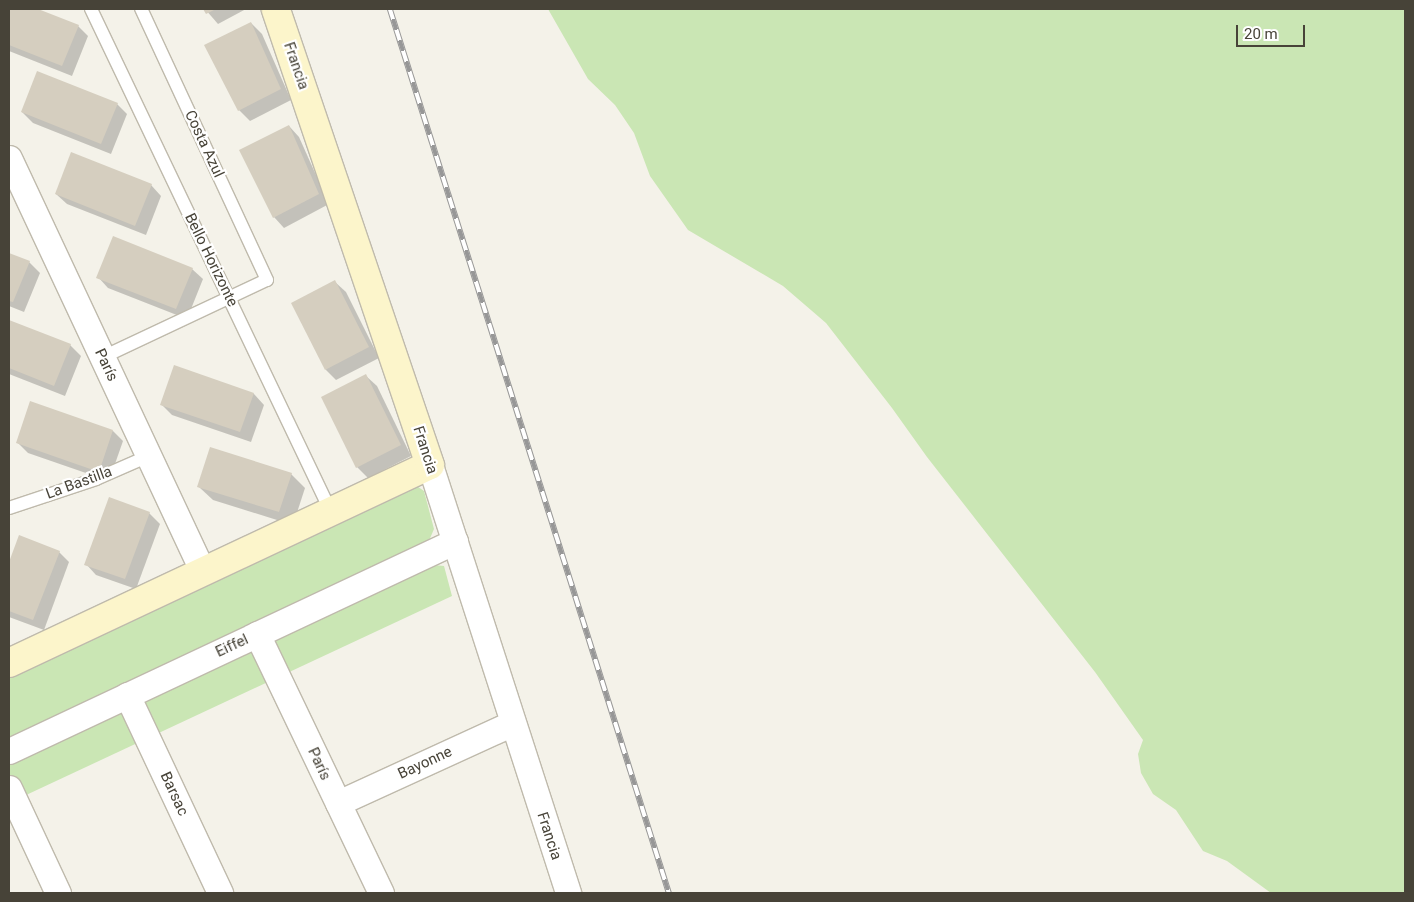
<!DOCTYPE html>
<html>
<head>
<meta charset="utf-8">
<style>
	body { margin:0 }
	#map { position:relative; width:1414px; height:902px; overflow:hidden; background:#f4f2e9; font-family:Roboto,sans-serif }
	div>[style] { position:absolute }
	.green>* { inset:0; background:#cae6b4 }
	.shadow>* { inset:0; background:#0003 }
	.building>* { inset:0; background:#d5cebf }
	.roads { filter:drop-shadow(1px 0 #bfbaac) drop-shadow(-1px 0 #bfbaac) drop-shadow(0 1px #bfbaac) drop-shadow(0 -1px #bfbaac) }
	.lane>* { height:12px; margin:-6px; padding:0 6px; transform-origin:6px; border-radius:6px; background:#fff }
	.street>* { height:25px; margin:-12.5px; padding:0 12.5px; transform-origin:12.5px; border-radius:12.5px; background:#fff }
	.secondary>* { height:28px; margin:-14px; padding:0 14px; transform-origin:14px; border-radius:14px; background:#fcf5cb }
	.rail>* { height:5.5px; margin-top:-2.75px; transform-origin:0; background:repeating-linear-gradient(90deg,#fff 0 11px,#979797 0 22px); box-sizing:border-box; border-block:1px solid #979797 }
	span { translate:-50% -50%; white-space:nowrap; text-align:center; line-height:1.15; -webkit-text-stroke:4.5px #fff; paint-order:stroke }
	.street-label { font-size:15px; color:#474338 }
	.frame { position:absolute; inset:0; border:10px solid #474338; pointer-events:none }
	.scale { position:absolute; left:1236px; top:25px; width:69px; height:22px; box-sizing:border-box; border:2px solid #474338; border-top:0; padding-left:6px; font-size:15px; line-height:18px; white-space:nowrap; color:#474338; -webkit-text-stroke:4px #fff; paint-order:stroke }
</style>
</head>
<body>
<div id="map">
	<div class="green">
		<i style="clip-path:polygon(548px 9px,1405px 9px,1405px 893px,1271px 893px,1227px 861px,1203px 851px,1176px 810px,1153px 794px,1141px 773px,1138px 754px,1143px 740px,1095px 672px,927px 457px,892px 408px,826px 323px,783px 286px,688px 230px,650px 176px,634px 133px,615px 105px,588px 79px)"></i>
		<i style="clip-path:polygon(411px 482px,424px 491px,434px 529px,428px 543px,9px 740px,9px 672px)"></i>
		<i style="clip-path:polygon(434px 565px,444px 566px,452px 596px,9px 803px,9px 761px)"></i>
	</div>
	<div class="shadow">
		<i style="clip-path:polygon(9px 9px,35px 9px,78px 26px,88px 36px,72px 76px,9px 51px)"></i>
		<i style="clip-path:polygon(205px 9px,246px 9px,218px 24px)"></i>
		<i style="clip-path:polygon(251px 23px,262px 34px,291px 100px,250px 121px,239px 110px,206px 45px)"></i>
		<i style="clip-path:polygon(117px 104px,127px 114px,111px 154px,33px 123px,22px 112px)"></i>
		<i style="clip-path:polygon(289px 126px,299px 137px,329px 204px,284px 228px,274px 217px)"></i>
		<i style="clip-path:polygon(151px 185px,161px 196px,146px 235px,67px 204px,56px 194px)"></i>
		<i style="clip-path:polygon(9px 254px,29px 262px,40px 273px,24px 312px,9px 306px)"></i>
		<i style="clip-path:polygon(192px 269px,203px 279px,187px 319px,108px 288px,98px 277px)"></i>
		<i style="clip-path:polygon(335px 282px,346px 292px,379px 358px,336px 380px,326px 370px)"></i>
		<i style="clip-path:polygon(9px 321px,70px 345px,81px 356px,65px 396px,9px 374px)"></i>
		<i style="clip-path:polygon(175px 367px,254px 394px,264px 405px,251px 442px,172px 415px,162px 405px)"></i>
		<i style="clip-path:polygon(366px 376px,377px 386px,411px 456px,368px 478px,357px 467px)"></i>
		<i style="clip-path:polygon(113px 431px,123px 441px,109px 481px,28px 453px,17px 442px)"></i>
		<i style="clip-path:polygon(291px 474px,305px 488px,293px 525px,213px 500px,199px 487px)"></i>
		<i style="clip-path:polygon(149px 513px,160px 524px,136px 589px,96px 575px,86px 564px)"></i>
		<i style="clip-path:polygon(20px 537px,59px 552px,69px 562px,44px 630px,9px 617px,9px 565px)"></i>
	</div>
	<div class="building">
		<i style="clip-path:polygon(9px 9px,38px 9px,79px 25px,62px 66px,9px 45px)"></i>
		<i style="clip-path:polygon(203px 9px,216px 9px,206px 14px)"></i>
		<i style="clip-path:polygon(251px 22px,281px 89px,238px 111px,204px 45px)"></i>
		<i style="clip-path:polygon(37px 71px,118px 103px,101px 144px,21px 112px)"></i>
		<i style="clip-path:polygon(289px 125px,319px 194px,273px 218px,239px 150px)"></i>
		<i style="clip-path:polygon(71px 152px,152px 184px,135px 226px,55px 194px)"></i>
		<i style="clip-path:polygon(113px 236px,193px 268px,176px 309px,96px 278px)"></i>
		<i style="clip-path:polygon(9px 253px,30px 261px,13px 302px,9px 301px)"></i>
		<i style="clip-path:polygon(335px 280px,369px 347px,325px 370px,291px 303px)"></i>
		<i style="clip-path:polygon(9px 320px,71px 344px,54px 386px,9px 368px)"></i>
		<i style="clip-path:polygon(174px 365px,254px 393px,240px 432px,160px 405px)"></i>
		<i style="clip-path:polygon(366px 374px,401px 445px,356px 468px,321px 397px)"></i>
		<i style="clip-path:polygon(30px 401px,113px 430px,99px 472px,16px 443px)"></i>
		<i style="clip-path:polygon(210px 447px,292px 473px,279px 512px,197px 487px)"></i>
		<i style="clip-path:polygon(109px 497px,150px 512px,125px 579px,84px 565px)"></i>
		<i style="clip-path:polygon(19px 535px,60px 551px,33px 620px,9px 611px,9px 562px)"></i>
	</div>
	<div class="roads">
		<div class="lane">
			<i style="left:91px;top:9px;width:557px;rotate:64.49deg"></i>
			<i style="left:103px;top:357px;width:181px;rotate:-25.2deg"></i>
			<i style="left:267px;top:280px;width:299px;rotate:-114.9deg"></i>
			<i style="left:9px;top:508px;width:92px;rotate:-18.4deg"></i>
			<i style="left:96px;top:479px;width:58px;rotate:-23.5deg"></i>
		</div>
		<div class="street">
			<i style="left:9px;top:158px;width:457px;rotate:64.9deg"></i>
			<i style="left:430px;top:465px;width:450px;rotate:72.1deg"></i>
			<i style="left:257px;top:634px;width:287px;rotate:64.4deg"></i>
			<i style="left:127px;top:695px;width:219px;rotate:64.8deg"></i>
			<i style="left:9px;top:751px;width:493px;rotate:-25.2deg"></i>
			<i style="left:9px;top:788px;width:116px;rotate:65deg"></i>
			<i style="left:338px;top:803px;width:192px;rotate:-24.6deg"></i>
		</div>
		<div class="secondary">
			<i style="left:9px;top:663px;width:465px;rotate:-25.2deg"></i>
			<i style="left:430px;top:465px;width:481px;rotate:-108.7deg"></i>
		</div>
	</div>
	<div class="rail">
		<i style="left:390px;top:9px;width:927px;rotate:72.48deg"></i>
	</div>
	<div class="street-label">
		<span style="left:296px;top:66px;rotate:71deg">Francia</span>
		<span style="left:204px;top:144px;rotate:65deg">Costa Azul</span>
		<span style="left:211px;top:260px;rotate:64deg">Bello Horizonte</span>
		<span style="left:106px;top:365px;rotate:65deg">París</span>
		<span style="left:425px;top:450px;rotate:72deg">Francia</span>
		<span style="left:79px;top:483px;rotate:-20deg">La Bastilla</span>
		<span style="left:232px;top:646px;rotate:-25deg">Eiffel</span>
		<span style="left:425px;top:763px;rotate:-25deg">Bayonne</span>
		<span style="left:319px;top:764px;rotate:65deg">París</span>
		<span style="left:174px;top:794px;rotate:65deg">Barsac</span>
		<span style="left:549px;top:836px;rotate:72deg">Francia</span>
	</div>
	<div class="frame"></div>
	<div class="scale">20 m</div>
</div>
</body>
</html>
